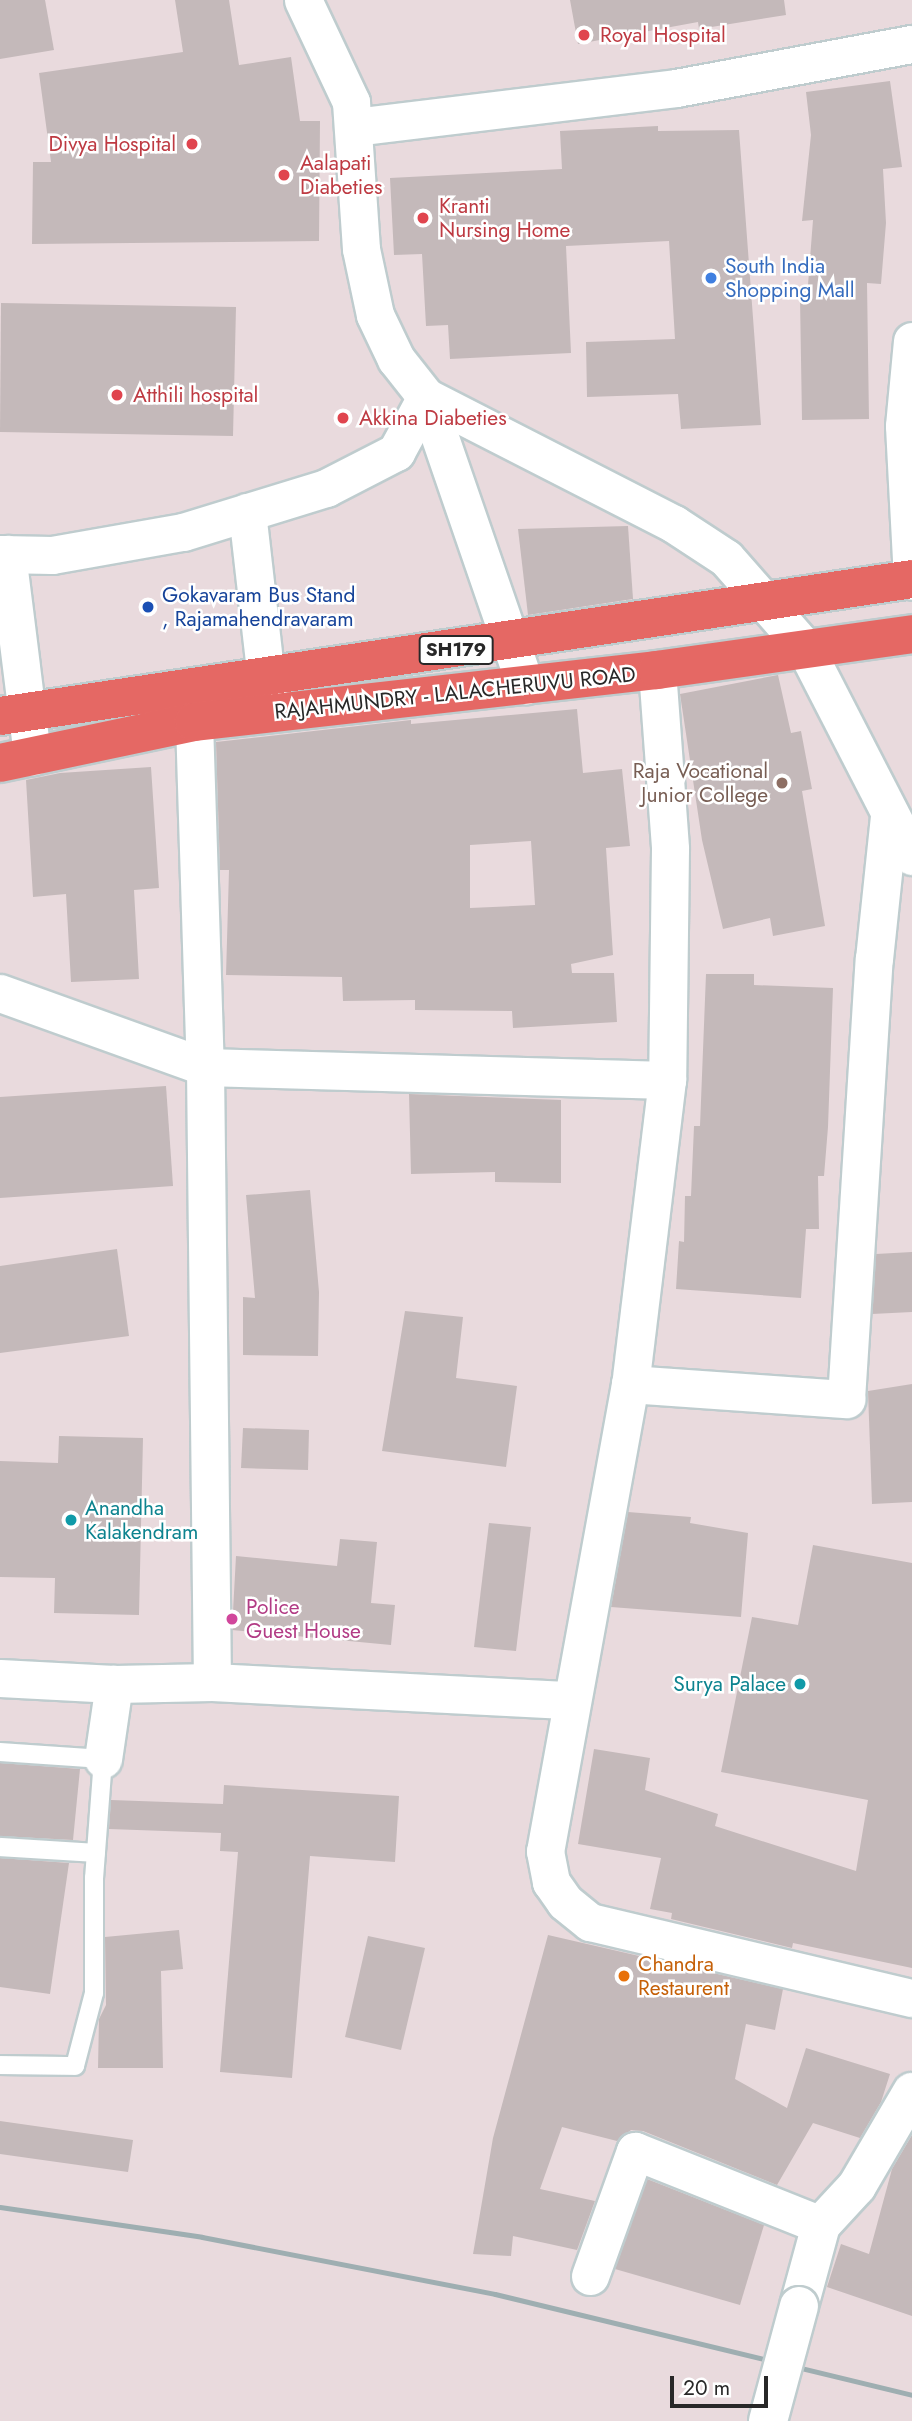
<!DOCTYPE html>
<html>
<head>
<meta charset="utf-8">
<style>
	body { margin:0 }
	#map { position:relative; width:912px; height:2421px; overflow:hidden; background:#e9dadd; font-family:Jost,sans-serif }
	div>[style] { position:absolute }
	.building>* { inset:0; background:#c4b9ba }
	.roads { filter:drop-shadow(2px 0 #bfccce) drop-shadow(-2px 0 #bfccce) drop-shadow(0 2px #bfccce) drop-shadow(0 -2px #bfccce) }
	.lane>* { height:18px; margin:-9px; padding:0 9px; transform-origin:9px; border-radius:9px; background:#fff }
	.street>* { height:37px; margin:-18.5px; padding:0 18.5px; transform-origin:18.5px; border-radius:18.5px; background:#fff }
	.secondary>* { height:38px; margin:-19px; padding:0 19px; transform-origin:19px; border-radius:19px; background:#fff }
	.primary>* { height:38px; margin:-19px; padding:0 19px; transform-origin:19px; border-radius:19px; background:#e56864 }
	.rail>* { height:5px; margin:-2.5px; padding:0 2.5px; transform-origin:2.5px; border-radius:2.5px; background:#9eaeb1 }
	.bridges { filter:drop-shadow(2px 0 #bfccce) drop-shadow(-2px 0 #bfccce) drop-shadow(0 2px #bfccce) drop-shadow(0 -2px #bfccce) }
	.secondary-bridge>* { height:38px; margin:-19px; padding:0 19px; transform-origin:19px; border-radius:19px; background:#fff }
	.dots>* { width:19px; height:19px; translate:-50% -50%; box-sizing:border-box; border:4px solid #fff; border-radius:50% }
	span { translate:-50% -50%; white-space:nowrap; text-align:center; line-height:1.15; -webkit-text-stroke:5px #fff; paint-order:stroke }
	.shield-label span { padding:2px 5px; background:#fff; border:2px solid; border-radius:5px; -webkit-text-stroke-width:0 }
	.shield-label { font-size:19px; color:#282828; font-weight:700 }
	.health-label { font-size:21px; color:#be3a42 }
	.left { translate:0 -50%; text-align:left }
	.right { translate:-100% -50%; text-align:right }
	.shop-label { font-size:21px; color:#366cbe }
	.transit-label { font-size:21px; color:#164399 }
	.street-label { font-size:21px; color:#282828 }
	.education-label { font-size:21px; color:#785e54 }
	.culture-label { font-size:21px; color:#0d838f }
	.hotel-label { font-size:21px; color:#b23c85 }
	.food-label { font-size:21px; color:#c56008 }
	.scale { position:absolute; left:670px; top:2376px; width:98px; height:32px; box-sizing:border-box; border:4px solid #282828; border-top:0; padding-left:9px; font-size:21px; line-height:24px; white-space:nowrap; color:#282828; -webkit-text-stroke:5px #fff; paint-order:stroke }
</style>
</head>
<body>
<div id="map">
	<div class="building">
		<i style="clip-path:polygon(0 0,45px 0,54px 50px,0 59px)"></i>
		<i style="clip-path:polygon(175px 0,229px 0,239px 65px,291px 57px,300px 121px,320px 121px,319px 241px,32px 244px,33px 162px,51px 162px,39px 73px,183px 52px)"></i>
		<i style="clip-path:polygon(570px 0,784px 0,786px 15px,699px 29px,698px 22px,578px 44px)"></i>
		<i style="clip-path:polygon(890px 81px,902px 167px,883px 169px,886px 223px,881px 284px,867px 283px,869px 419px,802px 420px,800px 298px,807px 298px,813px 220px,802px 221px,811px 135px,806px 92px)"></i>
		<i style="clip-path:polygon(658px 126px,658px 131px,739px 130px,761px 425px,681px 429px,678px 394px,587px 397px,586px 342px,675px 339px,669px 241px,566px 246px,571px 353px,450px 359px,448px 325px,426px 326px,422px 254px,394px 255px,390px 178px,562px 169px,560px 131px)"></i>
		<i style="clip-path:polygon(1px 303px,236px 307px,233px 436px,0 432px)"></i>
		<i style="clip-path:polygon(628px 526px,633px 599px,528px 615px,518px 529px)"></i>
		<i style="clip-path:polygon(778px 675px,791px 733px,801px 731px,812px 789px,802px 791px,825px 926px,773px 936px,770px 918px,723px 929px,702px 840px,680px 694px)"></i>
		<i style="clip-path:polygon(evenodd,577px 709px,583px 773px,622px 769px,630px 846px,606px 848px,613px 955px,571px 964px,572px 973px,614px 973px,617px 1022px,513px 1028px,512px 1011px,415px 1010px,415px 1000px,343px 1001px,342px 977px,226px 975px,229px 870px,220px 870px,216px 742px,411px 720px,411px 724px,577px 709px,531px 841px,535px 905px,470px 908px,470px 845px,531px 841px)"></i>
		<i style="clip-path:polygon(151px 767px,159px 888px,134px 890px,139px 979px,71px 982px,66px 894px,33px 897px,26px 780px,60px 773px)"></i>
		<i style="clip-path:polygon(706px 974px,754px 974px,754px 985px,833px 988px,828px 1127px,824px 1176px,818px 1176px,819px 1229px,806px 1229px,801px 1298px,676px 1289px,679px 1241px,684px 1242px,685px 1196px,691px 1196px,694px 1126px,700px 1126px)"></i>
		<i style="clip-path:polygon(166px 1086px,173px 1186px,0 1198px,0 1097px)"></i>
		<i style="clip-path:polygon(409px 1094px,561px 1100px,561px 1183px,495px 1182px,495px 1172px,411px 1174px)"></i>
		<i style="clip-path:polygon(310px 1190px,319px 1292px,318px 1356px,243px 1355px,243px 1297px,255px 1298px,246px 1195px)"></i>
		<i style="clip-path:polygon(117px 1249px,129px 1336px,0 1353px,0 1266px)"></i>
		<i style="clip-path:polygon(912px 1252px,912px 1312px,872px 1314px,876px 1254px)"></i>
		<i style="clip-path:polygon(405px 1311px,463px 1317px,456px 1378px,517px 1386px,506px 1467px,382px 1451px)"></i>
		<i style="clip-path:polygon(912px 1384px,912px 1502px,872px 1504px,868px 1391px)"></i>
		<i style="clip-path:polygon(243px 1428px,309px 1430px,308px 1470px,241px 1468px)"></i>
		<i style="clip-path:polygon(59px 1436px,143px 1438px,139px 1615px,54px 1613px,55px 1578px,0 1577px,0 1461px,58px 1463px)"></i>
		<i style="clip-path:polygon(628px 1512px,691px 1517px,690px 1523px,748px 1533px,741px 1617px,611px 1607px)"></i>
		<i style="clip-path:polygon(489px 1523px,531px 1527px,516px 1651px,474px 1647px)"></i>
		<i style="clip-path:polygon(340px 1539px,377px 1542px,371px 1603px,395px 1605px,391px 1645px,232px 1630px,236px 1556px,337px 1566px)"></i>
		<i style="clip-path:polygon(813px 1545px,912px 1563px,912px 1968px,793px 1943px,792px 1948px,671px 1919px,672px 1913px,650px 1909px,661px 1858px,578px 1844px,594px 1749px,650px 1758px,645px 1790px,718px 1814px,715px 1826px,856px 1871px,868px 1800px,721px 1772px,752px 1617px,798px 1625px)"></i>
		<i style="clip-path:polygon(0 1763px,80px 1769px,73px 1840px,0 1836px)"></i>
		<i style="clip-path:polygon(224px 1785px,399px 1796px,395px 1862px,310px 1856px,292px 2078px,220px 2072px,238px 1852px,220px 1851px,221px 1833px,109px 1829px,111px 1800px,223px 1804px)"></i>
		<i style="clip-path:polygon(0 1858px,69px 1863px,50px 1994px,0 1987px)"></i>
		<i style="clip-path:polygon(179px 1930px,183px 1969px,161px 1971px,163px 2068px,98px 2068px,99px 2019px,106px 2005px,105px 1937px)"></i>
		<i style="clip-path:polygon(548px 1935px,783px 1989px,775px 2030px,746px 2024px,735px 2079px,787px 2108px,806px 2048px,890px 2074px,881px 2102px,860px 2138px,813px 2123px,777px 2185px,643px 2131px,631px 2130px,617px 2141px,562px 2127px,540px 2189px,595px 2201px,577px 2250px,513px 2236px,511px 2256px,473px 2254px,493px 2138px)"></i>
		<i style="clip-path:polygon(368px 1936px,425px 1948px,401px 2050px,345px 2037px)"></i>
		<i style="clip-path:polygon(0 2121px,133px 2140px,128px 2172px,0 2154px)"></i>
		<i style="clip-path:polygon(912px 2135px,912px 2316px,827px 2287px,841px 2244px,869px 2254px,892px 2169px)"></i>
		<i style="clip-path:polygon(647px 2179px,764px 2225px,740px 2305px,615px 2269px)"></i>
	</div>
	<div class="roads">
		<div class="lane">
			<i style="left:0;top:1752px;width:103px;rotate:3.9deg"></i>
			<i style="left:103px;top:1759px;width:119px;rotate:94.3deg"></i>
			<i style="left:94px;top:1878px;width:115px;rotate:90deg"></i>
			<i style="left:94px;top:1993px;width:75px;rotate:104.6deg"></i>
			<i style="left:75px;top:2066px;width:75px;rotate:-179.2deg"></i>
			<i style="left:0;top:1847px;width:96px;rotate:3.6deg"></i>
		</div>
		<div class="street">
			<i style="left:303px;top:0;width:113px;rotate:64.8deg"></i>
			<i style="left:351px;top:102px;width:147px;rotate:86.1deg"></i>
			<i style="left:361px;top:249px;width:67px;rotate:78deg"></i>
			<i style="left:375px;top:315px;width:49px;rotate:64.5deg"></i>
			<i style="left:396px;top:359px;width:48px;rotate:51.7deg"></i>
			<i style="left:426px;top:397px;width:279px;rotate:27.1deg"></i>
			<i style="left:674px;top:524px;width:62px;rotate:33.2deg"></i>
			<i style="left:726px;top:558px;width:120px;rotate:48.7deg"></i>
			<i style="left:805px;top:648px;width:234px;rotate:62.8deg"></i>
			<i style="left:355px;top:127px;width:323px;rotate:-6.9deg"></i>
			<i style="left:676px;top:88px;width:240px;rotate:-10.6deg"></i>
			<i style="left:912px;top:341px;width:85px;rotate:95.4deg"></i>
			<i style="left:904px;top:426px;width:155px;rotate:87deg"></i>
			<i style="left:426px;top:397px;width:305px;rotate:71deg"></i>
			<i style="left:247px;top:512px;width:195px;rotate:83.5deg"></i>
			<i style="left:0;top:554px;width:52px;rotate:1.1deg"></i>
			<i style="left:52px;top:555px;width:133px;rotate:-10deg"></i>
			<i style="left:183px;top:532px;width:150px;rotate:-17.1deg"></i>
			<i style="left:326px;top:488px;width:79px;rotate:-27.2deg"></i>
			<i style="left:396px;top:452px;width:63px;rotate:-61.4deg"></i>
			<i style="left:7px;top:554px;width:204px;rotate:82.9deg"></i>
			<i style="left:657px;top:670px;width:179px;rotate:85.8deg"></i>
			<i style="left:670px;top:849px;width:231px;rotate:90.7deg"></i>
			<i style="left:667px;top:1080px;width:306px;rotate:96.9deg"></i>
			<i style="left:630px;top:1384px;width:475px;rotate:100.3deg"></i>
			<i style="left:545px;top:1851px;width:32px;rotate:79deg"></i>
			<i style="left:551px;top:1882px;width:24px;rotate:55deg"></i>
			<i style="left:565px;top:1902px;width:32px;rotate:39deg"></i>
			<i style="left:590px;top:1922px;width:331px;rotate:13.3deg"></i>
			<i style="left:194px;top:722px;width:345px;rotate:88.2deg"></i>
			<i style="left:205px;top:1067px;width:615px;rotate:89.35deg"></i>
			<i style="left:0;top:993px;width:218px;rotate:19.8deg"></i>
			<i style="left:205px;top:1067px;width:462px;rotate:1.6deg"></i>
			<i style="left:630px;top:1384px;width:217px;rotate:4deg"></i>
			<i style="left:846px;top:1399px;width:441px;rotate:-86.4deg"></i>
			<i style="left:874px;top:959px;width:144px;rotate:-84deg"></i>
			<i style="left:0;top:1678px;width:114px;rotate:3deg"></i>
			<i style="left:114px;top:1684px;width:98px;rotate:-1.2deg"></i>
			<i style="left:212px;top:1682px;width:359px;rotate:2.9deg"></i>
			<i style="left:103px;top:1759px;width:76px;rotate:-81.7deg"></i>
			<i style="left:590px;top:2276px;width:133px;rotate:-70.2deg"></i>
			<i style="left:635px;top:2151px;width:200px;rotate:21.7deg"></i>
		</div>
		<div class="secondary">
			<i style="left:799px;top:2306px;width:84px;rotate:-74.8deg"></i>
			<i style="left:821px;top:2225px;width:53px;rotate:-47.3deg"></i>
			<i style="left:857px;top:2186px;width:109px;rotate:-59.7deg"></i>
		</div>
		<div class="primary">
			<i style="left:0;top:716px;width:922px;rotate:-8.54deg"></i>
			<i style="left:0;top:763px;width:198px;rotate:-11.9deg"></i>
			<i style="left:194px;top:722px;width:466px;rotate:-6.4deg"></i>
			<i style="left:657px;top:670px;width:258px;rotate:-8deg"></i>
		</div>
	</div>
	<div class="rail">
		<i style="left:0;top:2207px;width:204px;rotate:8.4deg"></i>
		<i style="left:202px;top:2237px;width:298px;rotate:11deg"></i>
		<i style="left:495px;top:2294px;width:429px;rotate:13.6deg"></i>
	</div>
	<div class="bridges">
		<div class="secondary-bridge">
			<i style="left:768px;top:2421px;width:119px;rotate:-74.9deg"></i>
		</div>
	</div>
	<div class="dots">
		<i style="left:584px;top:35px;background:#e0444e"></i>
		<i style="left:192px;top:144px;background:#e0444e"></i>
		<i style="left:284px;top:175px;background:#e0444e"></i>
		<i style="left:423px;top:218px;background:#e0444e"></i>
		<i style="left:711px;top:278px;background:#3f7fe0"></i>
		<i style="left:117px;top:395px;background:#e0444e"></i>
		<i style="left:343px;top:418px;background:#e0444e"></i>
		<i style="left:148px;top:607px;background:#1a4fb4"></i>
		<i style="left:782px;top:783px;background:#8d6e63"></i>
		<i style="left:71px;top:1520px;background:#0f9aa8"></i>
		<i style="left:232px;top:1619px;background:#d1479c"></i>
		<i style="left:800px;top:1684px;background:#0f9aa8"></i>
		<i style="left:624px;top:1976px;background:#e8710a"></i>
	</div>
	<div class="shield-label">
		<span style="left:456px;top:650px">SH179</span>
	</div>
	<div class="health-label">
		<span class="left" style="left:600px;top:35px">Royal Hospital</span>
		<span class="right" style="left:176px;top:144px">Divya Hospital</span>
		<span class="left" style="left:300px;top:175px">Aalapati<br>Diabeties</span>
		<span class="left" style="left:439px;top:218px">Kranti<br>Nursing Home</span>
		<span class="left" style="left:133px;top:395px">Atthili hospital</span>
		<span class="left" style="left:359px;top:418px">Akkina Diabeties</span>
	</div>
	<div class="shop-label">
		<span class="left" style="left:725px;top:278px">South India<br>Shopping Mall</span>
	</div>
	<div class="transit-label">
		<span class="left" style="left:162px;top:607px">Gokavaram Bus Stand<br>, Rajamahendravaram</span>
	</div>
	<div class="street-label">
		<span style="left:455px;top:693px;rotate:-6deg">RAJAHMUNDRY - LALACHERUVU ROAD</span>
	</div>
	<div class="education-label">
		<span class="right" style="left:768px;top:783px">Raja Vocational<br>Junior College</span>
	</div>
	<div class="culture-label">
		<span class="left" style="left:85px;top:1520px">Anandha<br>Kalakendram</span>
		<span class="right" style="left:786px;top:1684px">Surya Palace</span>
	</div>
	<div class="hotel-label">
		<span class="left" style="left:246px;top:1619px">Police<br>Guest House</span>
	</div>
	<div class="food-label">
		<span class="left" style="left:638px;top:1976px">Chandra<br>Restaurent</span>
	</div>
	<div class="scale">20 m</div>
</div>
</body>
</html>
